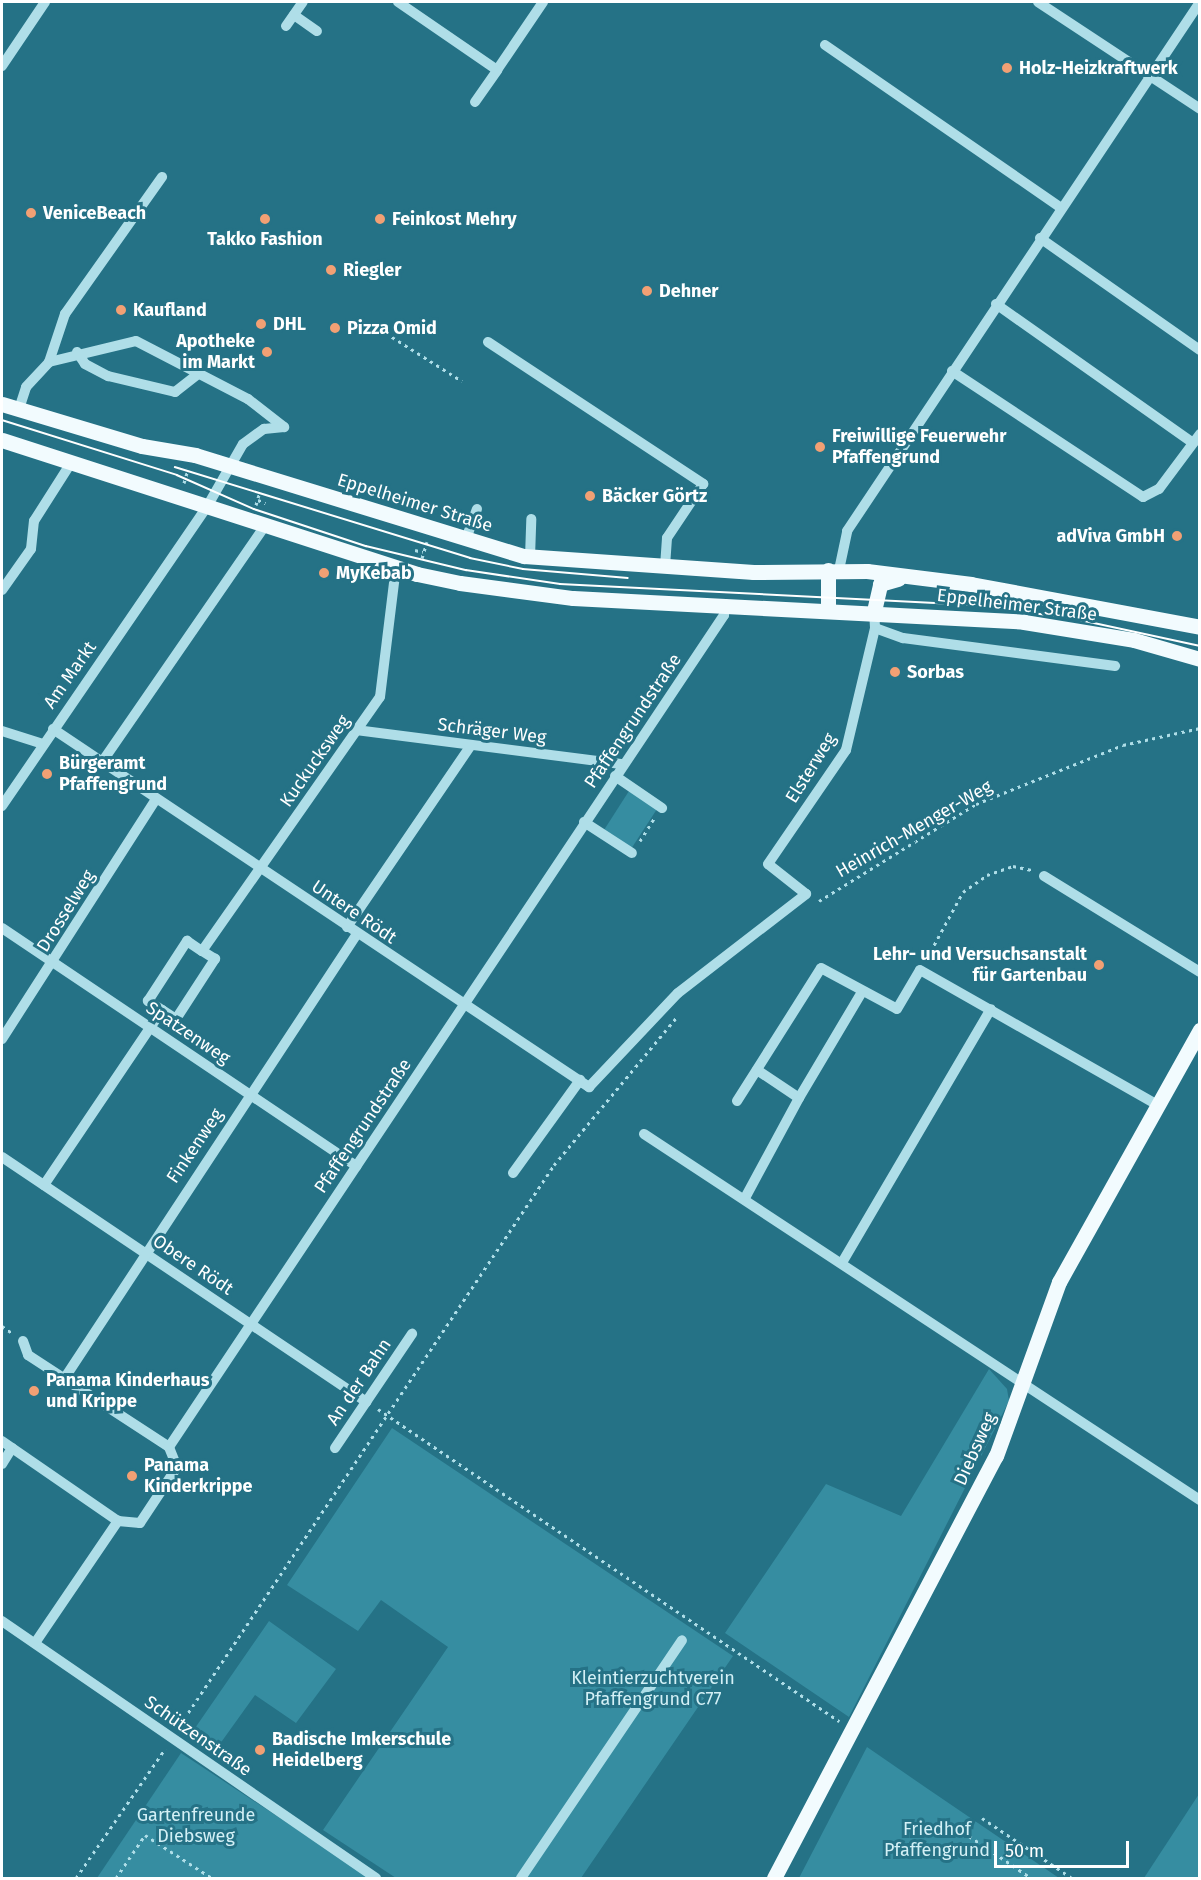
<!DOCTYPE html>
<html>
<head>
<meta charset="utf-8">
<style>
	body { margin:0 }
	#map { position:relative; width:1201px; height:1880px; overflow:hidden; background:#257286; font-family:"Fira Sans",sans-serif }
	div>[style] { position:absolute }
	.green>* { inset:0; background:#368da1 }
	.path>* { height:3px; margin-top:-1.5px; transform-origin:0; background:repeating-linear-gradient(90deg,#afdee8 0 3px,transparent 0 7.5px) }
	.minor>* { height:10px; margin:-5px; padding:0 5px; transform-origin:5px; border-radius:5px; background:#afdee8 }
	.major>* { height:15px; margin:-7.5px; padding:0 7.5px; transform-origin:7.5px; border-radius:7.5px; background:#f2fbfe }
	.tram>* { height:1.5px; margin:-0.75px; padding:0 0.75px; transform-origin:0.75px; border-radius:0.75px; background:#fff }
	.dots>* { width:16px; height:16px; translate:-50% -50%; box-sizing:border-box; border:3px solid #257286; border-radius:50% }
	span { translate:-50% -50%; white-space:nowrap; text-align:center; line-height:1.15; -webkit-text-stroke:6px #257286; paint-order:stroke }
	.poi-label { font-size:18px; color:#fff; font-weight:700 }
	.left { translate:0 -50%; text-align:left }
	.right { translate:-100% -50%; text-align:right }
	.street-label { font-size:18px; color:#fff }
	.park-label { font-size:18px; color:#d3f0f6 }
	.frame { position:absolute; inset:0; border:3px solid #fff; pointer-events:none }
	.scale { position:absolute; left:994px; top:1841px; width:135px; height:27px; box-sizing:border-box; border:3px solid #fff; border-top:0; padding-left:8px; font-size:18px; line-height:21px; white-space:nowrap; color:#fff; -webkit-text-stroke:4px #257286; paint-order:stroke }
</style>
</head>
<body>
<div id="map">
	<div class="green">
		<i style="clip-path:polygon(629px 791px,657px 809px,631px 849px,604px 830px)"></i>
		<i style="clip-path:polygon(989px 1369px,1007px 1389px,1009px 1401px,849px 1717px,725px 1633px,826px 1484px,901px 1516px)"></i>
		<i style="clip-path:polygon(392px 1428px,733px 1656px,581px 1878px,396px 1878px,323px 1830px,448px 1647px,381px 1600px,358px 1631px,287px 1585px)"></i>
		<i style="clip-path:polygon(269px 1621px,336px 1669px,296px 1723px,255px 1695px,217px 1748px,193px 1731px)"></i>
		<i style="clip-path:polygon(867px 1747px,925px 1787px,1059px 1878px,799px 1878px)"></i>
		<i style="clip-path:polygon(181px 1753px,351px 1865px,370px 1878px,97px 1878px)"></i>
		<i style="clip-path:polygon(1199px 1794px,1199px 1878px,1144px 1878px)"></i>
	</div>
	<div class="path">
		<i style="left:373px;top:325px;width:105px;rotate:32.2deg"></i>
		<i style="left:184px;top:483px;width:15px;rotate:-74deg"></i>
		<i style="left:258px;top:500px;width:8px;rotate:23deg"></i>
		<i style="left:256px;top:505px;width:15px;rotate:-74deg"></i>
		<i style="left:415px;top:550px;width:8px;rotate:14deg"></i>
		<i style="left:422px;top:558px;width:17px;rotate:-73deg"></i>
		<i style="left:640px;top:841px;width:26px;rotate:-58deg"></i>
		<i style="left:819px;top:901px;width:185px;rotate:-31.7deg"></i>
		<i style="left:976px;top:804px;width:158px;rotate:-21.9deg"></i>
		<i style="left:1123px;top:745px;width:79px;rotate:-12.4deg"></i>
		<i style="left:927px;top:958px;width:75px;rotate:-61.4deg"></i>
		<i style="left:963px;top:892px;width:29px;rotate:-35deg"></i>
		<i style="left:987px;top:875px;width:28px;rotate:-19deg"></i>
		<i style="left:1013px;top:866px;width:19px;rotate:12deg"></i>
		<i style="left:2px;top:1326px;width:12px;rotate:35deg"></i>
		<i style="left:378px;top:1409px;width:557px;rotate:34.09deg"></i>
		<i style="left:180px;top:1725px;width:673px;rotate:-56.26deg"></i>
		<i style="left:554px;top:1165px;width:192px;rotate:-50.3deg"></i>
		<i style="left:982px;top:1818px;width:108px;rotate:33.7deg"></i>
		<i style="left:969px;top:1836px;width:75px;rotate:34.1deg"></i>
		<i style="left:76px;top:1878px;width:157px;rotate:-55.4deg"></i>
		<i style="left:116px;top:1878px;width:52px;rotate:-56deg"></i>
		<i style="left:145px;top:1835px;width:80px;rotate:32.7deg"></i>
	</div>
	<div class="minor">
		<i style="left:398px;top:2px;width:120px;rotate:34.5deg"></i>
		<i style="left:497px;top:70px;width:82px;rotate:-55.9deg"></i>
		<i style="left:1038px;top:2px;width:194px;rotate:33.4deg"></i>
		<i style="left:294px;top:15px;width:28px;rotate:35deg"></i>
		<i style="left:286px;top:26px;width:29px;rotate:-55deg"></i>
		<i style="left:825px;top:45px;width:285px;rotate:34.6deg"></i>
		<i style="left:2px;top:66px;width:77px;rotate:-56.1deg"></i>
		<i style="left:475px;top:102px;width:39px;rotate:-55deg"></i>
		<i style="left:1040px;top:238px;width:195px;rotate:35deg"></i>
		<i style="left:996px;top:304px;width:241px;rotate:35.2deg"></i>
		<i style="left:488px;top:342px;width:258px;rotate:33.4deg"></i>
		<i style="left:703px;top:484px;width:65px;rotate:123.7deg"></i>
		<i style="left:667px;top:538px;width:29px;rotate:94deg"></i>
		<i style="left:77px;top:352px;width:14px;rotate:56deg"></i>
		<i style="left:85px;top:364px;width:26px;rotate:28deg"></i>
		<i style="left:108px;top:376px;width:69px;rotate:13.4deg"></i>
		<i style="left:175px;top:392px;width:28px;rotate:-38deg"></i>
		<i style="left:49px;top:362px;width:51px;rotate:-71.6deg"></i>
		<i style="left:65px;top:314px;width:168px;rotate:-54.7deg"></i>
		<i style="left:952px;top:371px;width:229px;rotate:33.4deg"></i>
		<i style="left:1143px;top:497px;width:18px;rotate:-27deg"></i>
		<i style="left:1159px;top:489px;width:69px;rotate:-53.3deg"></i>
		<i style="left:19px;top:409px;width:23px;rotate:-72deg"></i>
		<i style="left:26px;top:387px;width:34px;rotate:-47deg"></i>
		<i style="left:49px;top:362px;width:89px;rotate:-13.6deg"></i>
		<i style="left:136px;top:341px;width:126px;rotate:27.4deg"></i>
		<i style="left:248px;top:399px;width:46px;rotate:37.9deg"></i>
		<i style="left:466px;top:539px;width:32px;rotate:-70deg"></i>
		<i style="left:530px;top:557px;width:38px;rotate:-88deg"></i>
		<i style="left:839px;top:570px;width:40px;rotate:-78deg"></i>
		<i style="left:847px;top:531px;width:636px;rotate:-56.28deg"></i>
		<i style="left:2px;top:590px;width:50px;rotate:-54.7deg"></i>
		<i style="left:31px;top:549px;width:28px;rotate:-84deg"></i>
		<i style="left:34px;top:521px;width:69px;rotate:-57.5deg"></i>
		<i style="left:875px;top:628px;width:30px;rotate:20deg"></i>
		<i style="left:903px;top:638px;width:214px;rotate:7.5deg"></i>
		<i style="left:53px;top:729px;width:645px;rotate:33.74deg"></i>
		<i style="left:589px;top:1087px;width:129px;rotate:-46.6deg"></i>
		<i style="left:678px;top:993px;width:162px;rotate:-37.7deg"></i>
		<i style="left:806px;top:894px;width:48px;rotate:-141.7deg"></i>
		<i style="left:768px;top:864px;width:138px;rotate:-55.6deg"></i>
		<i style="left:846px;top:750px;width:125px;rotate:-76.6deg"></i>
		<i style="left:875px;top:628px;width:17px;rotate:-93deg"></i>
		<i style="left:356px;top:730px;width:269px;rotate:7.3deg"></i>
		<i style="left:2px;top:731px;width:43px;rotate:17.6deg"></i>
		<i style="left:102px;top:762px;width:289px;rotate:-55.4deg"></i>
		<i style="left:615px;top:776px;width:57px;rotate:34.2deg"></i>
		<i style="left:2px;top:806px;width:365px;rotate:-55.6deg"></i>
		<i style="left:208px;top:505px;width:70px;rotate:-60.2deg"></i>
		<i style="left:243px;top:444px;width:26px;rotate:-36deg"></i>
		<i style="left:264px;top:429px;width:20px;rotate:-6deg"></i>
		<i style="left:584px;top:822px;width:57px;rotate:32.9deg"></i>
		<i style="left:1044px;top:876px;width:183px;rotate:31.6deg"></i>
		<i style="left:347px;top:927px;width:220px;rotate:-55.7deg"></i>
		<i style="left:2px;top:928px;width:427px;rotate:33.9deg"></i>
		<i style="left:162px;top:1010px;width:17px;rotate:33deg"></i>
		<i style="left:176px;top:1019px;width:72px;rotate:-57deg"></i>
		<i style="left:215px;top:959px;width:15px;rotate:-148deg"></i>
		<i style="left:2px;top:1039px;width:285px;rotate:-57.3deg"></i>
		<i style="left:757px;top:1070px;width:50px;rotate:33.7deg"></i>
		<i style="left:799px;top:1098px;width:123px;rotate:-59.3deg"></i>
		<i style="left:737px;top:1101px;width:157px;rotate:-57.7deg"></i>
		<i style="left:821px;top:968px;width:86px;rotate:28.3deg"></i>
		<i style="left:897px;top:1009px;width:45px;rotate:-59.5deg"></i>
		<i style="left:920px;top:970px;width:271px;rotate:29.6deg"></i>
		<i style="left:644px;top:1134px;width:666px;rotate:33.36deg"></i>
		<i style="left:2px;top:1157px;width:439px;rotate:33.9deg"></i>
		<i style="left:513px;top:1173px;width:115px;rotate:-54.2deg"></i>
		<i style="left:44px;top:1185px;width:211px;rotate:-56deg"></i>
		<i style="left:162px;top:1010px;width:17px;rotate:-147deg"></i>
		<i style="left:148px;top:1001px;width:72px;rotate:-57deg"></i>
		<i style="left:187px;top:941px;width:18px;rotate:34deg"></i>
		<i style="left:202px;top:951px;width:310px;rotate:-55deg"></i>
		<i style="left:380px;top:697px;width:131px;rotate:-83deg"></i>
		<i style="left:745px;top:1198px;width:114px;rotate:-61.6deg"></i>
		<i style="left:843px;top:1261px;width:292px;rotate:-59.6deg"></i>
		<i style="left:23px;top:1341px;width:15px;rotate:70deg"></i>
		<i style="left:28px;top:1355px;width:168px;rotate:33.1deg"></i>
		<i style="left:64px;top:1379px;width:533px;rotate:-56.64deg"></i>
		<i style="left:2px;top:1441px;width:141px;rotate:34.6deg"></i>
		<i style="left:335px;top:1448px;width:138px;rotate:-56deg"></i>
		<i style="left:2px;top:1464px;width:19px;rotate:-58deg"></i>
		<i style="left:2px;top:1621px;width:454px;rotate:34.5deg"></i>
		<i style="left:35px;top:1643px;width:148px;rotate:-55.8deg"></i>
		<i style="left:118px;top:1521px;width:22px;rotate:5deg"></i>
		<i style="left:140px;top:1523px;width:67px;rotate:-56.5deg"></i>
		<i style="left:177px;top:1467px;width:22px;rotate:-112deg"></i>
		<i style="left:169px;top:1447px;width:1000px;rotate:-56.29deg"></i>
		<i style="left:724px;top:615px;width:11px;rotate:-85deg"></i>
		<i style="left:521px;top:1878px;width:287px;rotate:-55.9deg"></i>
	</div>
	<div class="major">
		<i style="left:2px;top:404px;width:146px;rotate:16.7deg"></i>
		<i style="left:142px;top:446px;width:54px;rotate:9.6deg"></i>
		<i style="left:195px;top:455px;width:344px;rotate:17.1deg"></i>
		<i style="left:524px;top:556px;width:230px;rotate:4deg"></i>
		<i style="left:753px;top:572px;width:114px;rotate:-0.5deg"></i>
		<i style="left:867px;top:571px;width:105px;rotate:7.1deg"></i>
		<i style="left:971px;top:584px;width:233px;rotate:10.6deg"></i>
		<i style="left:2px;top:440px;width:436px;rotate:17.9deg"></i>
		<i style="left:417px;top:574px;width:44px;rotate:11.8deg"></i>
		<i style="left:460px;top:583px;width:114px;rotate:7.6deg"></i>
		<i style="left:573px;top:598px;width:452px;rotate:3deg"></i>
		<i style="left:1024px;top:622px;width:111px;rotate:9.3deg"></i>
		<i style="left:1134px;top:640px;width:69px;rotate:16.1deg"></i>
		<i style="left:828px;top:608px;width:38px;rotate:-90deg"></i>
		<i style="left:874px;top:611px;width:28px;rotate:-77deg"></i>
		<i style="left:880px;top:584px;width:19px;rotate:-16deg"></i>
		<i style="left:774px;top:1878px;width:477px;rotate:-62.3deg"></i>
		<i style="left:996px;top:1456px;width:185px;rotate:-70.1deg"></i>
		<i style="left:1059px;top:1282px;width:289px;rotate:-60.8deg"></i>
	</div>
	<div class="tram">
		<i style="left:2px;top:420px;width:183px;rotate:17.4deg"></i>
		<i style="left:177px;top:475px;width:84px;rotate:23.8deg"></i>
		<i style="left:254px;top:509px;width:118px;rotate:18.3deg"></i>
		<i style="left:366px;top:546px;width:103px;rotate:13.5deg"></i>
		<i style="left:466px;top:570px;width:95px;rotate:8.5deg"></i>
		<i style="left:560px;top:584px;width:400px;rotate:2.9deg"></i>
		<i style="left:960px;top:604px;width:112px;rotate:7.2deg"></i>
		<i style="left:1071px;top:618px;width:132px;rotate:12.2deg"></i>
		<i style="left:175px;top:467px;width:309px;rotate:17.1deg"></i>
		<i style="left:470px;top:558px;width:54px;rotate:11.7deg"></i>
		<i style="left:523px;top:569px;width:105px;rotate:4.9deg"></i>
	</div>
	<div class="dots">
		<i style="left:1007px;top:68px;background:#f2a074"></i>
		<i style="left:31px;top:213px;background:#f2a074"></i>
		<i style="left:265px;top:219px;background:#f2a074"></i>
		<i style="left:380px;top:219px;background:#f2a074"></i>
		<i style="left:331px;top:270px;background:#f2a074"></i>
		<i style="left:647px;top:291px;background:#f2a074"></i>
		<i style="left:121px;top:310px;background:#f2a074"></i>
		<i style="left:261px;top:324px;background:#f2a074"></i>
		<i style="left:335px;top:328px;background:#f2a074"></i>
		<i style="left:267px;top:352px;background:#f2a074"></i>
		<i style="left:820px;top:447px;background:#f2a074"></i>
		<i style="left:590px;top:496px;background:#f2a074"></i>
		<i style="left:1177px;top:536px;background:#f2a074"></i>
		<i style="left:324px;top:573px;background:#f2a074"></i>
		<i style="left:895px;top:672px;background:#f2a074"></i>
		<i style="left:47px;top:774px;background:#f2a074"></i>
		<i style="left:1099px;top:965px;background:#f2a074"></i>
		<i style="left:34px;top:1391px;background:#f2a074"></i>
		<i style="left:132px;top:1476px;background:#f2a074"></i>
		<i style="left:260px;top:1750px;background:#f2a074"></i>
	</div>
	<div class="poi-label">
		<span class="left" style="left:1019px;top:68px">Holz-Heizkraftwerk</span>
		<span class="left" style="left:43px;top:213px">VeniceBeach</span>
		<span class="left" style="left:392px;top:219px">Feinkost Mehry</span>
		<span style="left:265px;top:239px">Takko Fashion</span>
		<span class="left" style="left:343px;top:270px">Riegler</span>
		<span class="left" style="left:659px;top:291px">Dehner</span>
		<span class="left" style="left:133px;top:310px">Kaufland</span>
		<span class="left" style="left:273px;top:324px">DHL</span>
		<span class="left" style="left:347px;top:328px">Pizza Omid</span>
		<span class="right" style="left:255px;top:352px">Apotheke<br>im Markt</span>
		<span class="left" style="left:832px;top:447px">Freiwillige Feuerwehr<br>Pfaffengrund</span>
		<span class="left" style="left:602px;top:496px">Bäcker Görtz</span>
		<span class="right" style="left:1165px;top:536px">adViva GmbH</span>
		<span class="left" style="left:336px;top:573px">MyKebab</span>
		<span class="left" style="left:907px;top:672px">Sorbas</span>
		<span class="left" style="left:59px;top:774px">Bürgeramt<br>Pfaffengrund</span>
		<span class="right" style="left:1087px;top:965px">Lehr- und Versuchsanstalt<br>für Gartenbau</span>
		<span class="left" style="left:46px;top:1391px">Panama Kinderhaus<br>und Krippe</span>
		<span class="left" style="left:144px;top:1476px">Panama<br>Kinderkrippe</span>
		<span class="left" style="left:272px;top:1750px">Badische Imkerschule<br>Heidelberg</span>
	</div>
	<div class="street-label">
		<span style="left:415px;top:503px;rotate:17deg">Eppelheimer Straße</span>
		<span style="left:1017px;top:605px;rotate:7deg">Eppelheimer Straße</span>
		<span style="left:70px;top:675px;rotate:-55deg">Am Markt</span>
		<span style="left:633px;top:721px;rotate:-56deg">Pfaffengrundstraße</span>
		<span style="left:492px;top:731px;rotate:7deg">Schräger Weg</span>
		<span style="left:315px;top:761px;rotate:-55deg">Kuckucksweg</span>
		<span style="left:811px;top:768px;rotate:-58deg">Elsterweg</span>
		<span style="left:914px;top:829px;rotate:-30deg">Heinrich-Menger-Weg</span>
		<span style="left:66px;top:911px;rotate:-58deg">Drosselweg</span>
		<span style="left:354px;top:912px;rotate:34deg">Untere Rödt</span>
		<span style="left:188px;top:1033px;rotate:34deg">Spatzenweg</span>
		<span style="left:363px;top:1126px;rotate:-56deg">Pfaffengrundstraße</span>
		<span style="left:195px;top:1146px;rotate:-56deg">Finkenweg</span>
		<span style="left:193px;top:1265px;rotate:34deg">Obere Rödt</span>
		<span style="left:359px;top:1382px;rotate:-56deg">An der Bahn</span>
		<span style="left:975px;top:1449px;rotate:-66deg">Diebsweg</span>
		<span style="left:198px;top:1736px;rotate:35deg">Schützenstraße</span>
	</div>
	<div class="park-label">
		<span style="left:653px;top:1689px">Kleintierzuchtverein<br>Pfaffengrund C77</span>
		<span style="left:196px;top:1826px">Gartenfreunde<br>Diebsweg</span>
		<span style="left:937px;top:1840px">Friedhof<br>Pfaffengrund</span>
	</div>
	<div class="frame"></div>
	<div class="scale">50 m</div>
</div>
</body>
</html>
